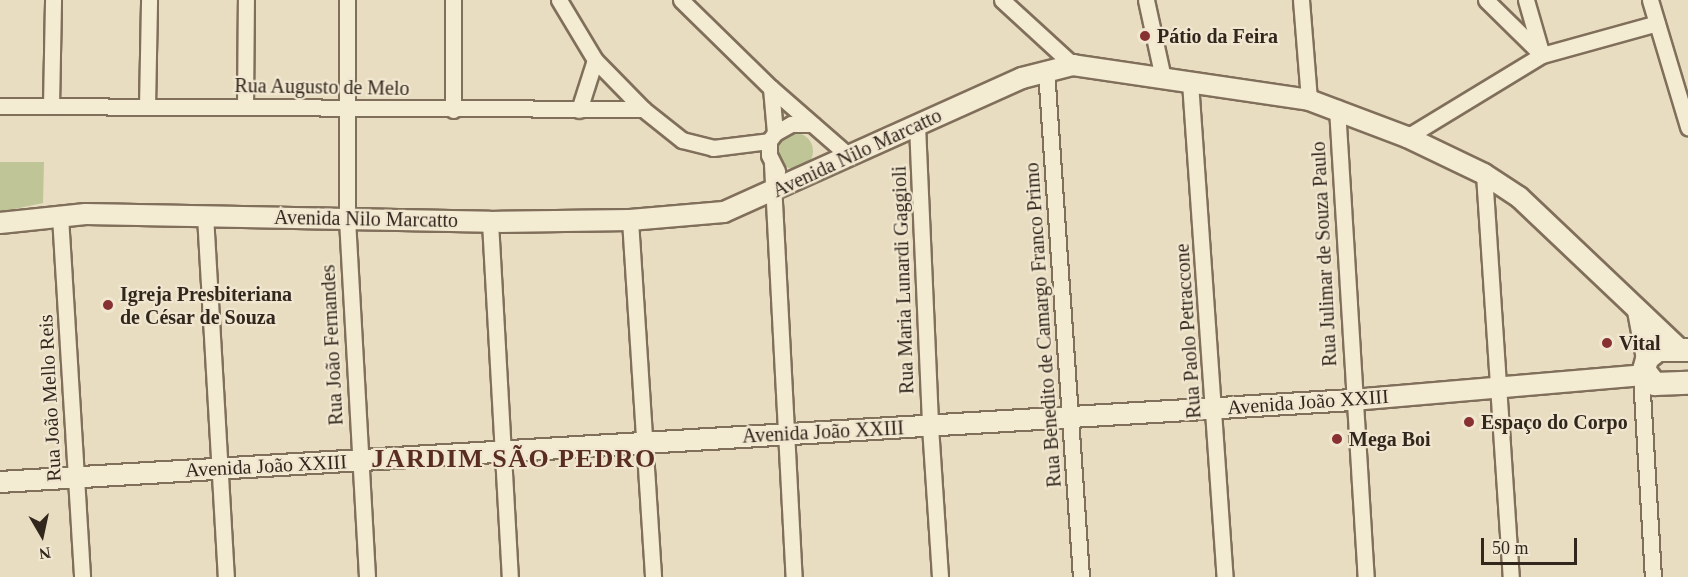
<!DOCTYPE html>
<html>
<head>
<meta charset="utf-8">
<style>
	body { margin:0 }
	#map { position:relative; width:1688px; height:577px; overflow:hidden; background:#e8ddc1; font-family:"Times New Roman",serif }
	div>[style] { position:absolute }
	.green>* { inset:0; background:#bfc597 }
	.round { border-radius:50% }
	.roads { filter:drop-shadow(2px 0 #806f5b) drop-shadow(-2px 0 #806f5b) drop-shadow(0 2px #806f5b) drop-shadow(0 -2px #806f5b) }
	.minor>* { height:15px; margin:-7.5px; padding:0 7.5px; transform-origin:7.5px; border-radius:7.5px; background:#f4ebd3 }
	.tertiary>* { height:20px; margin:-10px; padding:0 10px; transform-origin:10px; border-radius:10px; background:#f4ebd3 }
	.secondary>* { height:22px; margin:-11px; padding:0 11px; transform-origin:11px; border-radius:11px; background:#f4ebd3 }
	.dots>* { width:16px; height:16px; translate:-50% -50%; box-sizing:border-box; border:3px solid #f1e7d0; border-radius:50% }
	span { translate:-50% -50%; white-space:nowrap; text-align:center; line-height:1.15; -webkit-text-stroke:4.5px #f1e7d0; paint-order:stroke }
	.poi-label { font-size:20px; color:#31271d; font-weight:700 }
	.left { translate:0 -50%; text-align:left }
	.street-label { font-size:20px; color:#31271d }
	.district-label { font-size:26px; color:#592d22; font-weight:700; letter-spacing:1.5px }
	.north { position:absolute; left:12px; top:505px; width:60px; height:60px; -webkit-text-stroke:4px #f1e7d0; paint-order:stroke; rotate:171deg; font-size:16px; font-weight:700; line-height:24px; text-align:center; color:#31271d }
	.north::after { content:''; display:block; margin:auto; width:21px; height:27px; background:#31271d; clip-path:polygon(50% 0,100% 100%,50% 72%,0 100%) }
	.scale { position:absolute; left:1481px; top:538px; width:96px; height:27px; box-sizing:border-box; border:3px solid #31271d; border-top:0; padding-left:8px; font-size:18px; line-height:21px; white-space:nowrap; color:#31271d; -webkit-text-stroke:4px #f1e7d0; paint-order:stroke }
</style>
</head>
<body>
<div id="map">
	<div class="green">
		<i class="round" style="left:777px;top:133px;width:36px;height:36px"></i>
		<i style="clip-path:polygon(0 162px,44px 162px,43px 203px,0 212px)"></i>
	</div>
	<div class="roads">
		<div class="minor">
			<i style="left:347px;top:0;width:219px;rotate:90deg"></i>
			<i style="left:347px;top:219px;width:359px;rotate:86.8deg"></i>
			<i style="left:453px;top:0;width:110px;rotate:90deg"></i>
			<i style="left:559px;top:0;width:70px;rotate:59deg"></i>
			<i style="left:595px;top:60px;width:69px;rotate:45.6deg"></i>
			<i style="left:643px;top:109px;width:50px;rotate:38.5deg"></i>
			<i style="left:682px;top:140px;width:32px;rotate:14deg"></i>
			<i style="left:713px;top:148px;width:56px;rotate:-7.1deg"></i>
			<i style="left:681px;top:0;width:126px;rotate:44.4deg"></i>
			<i style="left:771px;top:88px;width:103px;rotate:41.1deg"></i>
			<i style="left:1002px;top:0;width:96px;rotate:42.5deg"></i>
			<i style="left:1146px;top:0;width:80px;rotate:77.7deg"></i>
			<i style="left:1301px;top:0;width:100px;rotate:85.4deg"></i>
			<i style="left:1486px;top:0;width:78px;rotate:44.5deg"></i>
			<i style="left:1526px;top:0;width:54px;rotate:73.9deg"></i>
			<i style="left:1650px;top:0;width:133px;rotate:73.3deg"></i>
			<i style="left:1046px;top:70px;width:508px;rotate:86.05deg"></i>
			<i style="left:1190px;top:82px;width:496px;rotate:86deg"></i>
			<i style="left:771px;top:88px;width:45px;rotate:84.9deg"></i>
			<i style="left:775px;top:133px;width:10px;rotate:127deg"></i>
			<i style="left:769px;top:141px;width:14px;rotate:90deg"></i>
			<i style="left:769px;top:155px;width:18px;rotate:63deg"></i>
			<i style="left:0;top:106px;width:643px;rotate:0.27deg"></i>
			<i style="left:51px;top:106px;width:106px;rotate:-88.9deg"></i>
			<i style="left:147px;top:107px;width:107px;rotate:-88.9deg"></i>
			<i style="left:245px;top:107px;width:107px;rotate:-89.5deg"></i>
			<i style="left:1337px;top:108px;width:470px;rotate:86.5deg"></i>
			<i style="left:579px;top:110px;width:52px;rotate:-72.3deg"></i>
			<i style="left:917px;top:125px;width:301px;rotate:87.5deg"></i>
			<i style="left:930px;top:426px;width:151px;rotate:86.2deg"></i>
			<i style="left:775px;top:133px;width:18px;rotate:-29deg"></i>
			<i style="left:791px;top:124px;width:21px"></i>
			<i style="left:1407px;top:137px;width:158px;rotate:-31.3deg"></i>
			<i style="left:1542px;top:55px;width:119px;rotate:-15.5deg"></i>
			<i style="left:772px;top:164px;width:414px;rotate:87deg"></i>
			<i style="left:1484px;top:174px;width:404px;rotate:86.2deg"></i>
			<i style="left:205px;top:215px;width:363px;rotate:86.7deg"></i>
			<i style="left:60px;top:216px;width:362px;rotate:86.5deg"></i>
			<i style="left:630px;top:220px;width:358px;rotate:86.3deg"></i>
			<i style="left:490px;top:222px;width:356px;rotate:86.8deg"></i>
			<i style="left:1641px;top:376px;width:201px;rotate:86.6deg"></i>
		</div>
		<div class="tertiary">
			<i style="left:0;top:223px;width:86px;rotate:-6deg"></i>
			<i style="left:86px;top:214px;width:404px;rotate:1.1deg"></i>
			<i style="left:490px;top:222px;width:140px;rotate:-0.8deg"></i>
			<i style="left:630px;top:220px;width:94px;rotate:-4.9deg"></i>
			<i style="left:724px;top:212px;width:327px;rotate:-24.2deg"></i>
			<i style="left:1022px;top:78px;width:53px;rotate:-14.3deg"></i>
			<i style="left:1073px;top:65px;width:239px;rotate:8.4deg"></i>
			<i style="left:1309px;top:100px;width:105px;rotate:20.7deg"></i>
			<i style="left:1407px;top:137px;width:85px;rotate:25.7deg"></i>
			<i style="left:1484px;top:174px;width:42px;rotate:33.3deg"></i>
			<i style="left:1519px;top:197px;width:222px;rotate:43.5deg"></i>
			<i style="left:1638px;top:311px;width:49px;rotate:79.4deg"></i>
			<i style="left:0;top:482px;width:1355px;rotate:-3.47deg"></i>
			<i style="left:1353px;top:400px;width:294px;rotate:-4.9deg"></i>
		</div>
		<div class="secondary">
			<i style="left:1688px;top:350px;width:30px;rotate:180deg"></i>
			<i style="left:1658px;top:350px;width:14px;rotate:141deg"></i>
			<i style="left:1647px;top:359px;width:11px;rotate:105deg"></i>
			<i style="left:1644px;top:370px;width:18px;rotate:52deg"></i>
			<i style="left:1655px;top:384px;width:33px;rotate:-2deg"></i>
		</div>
	</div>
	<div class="dots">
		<i style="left:1145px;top:36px;background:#883132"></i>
		<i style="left:108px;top:305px;background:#883132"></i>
		<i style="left:1607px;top:343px;background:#883132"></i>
		<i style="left:1469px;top:422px;background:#883132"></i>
		<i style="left:1337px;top:439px;background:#883132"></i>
	</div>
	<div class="poi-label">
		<span class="left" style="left:1157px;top:36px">Pátio da Feira</span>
		<span class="left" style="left:120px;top:306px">Igreja Presbiteriana<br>de César de Souza</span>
		<span class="left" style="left:1619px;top:343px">Vital</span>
		<span class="left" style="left:1481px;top:422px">Espaço do Corpo</span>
		<span class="left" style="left:1349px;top:439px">Mega Boi</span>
	</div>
	<div class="street-label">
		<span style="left:322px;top:87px;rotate:1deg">Rua Augusto de Melo</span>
		<span style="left:857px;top:153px;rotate:-25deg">Avenida Nilo Marcatto</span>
		<span style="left:366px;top:219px;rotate:1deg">Avenida Nilo Marcatto</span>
		<span style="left:1324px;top:254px;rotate:-93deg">Rua Julimar de Souza Paulo</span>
		<span style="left:903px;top:280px;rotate:-92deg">Rua Maria Lunardi Gaggioli</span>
		<span style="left:1043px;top:325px;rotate:-94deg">Rua Benedito de Camargo Franco Primo</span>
		<span style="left:1188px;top:331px;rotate:-94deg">Rua Paolo Petraccone</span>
		<span style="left:332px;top:345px;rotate:-93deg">Rua João Fernandes</span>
		<span style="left:50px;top:398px;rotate:-93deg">Rua João Mello Reis</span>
		<span style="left:1308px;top:402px;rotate:-4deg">Avenida João XXIII</span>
		<span style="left:823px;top:432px;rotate:-3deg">Avenida João XXIII</span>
		<span style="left:266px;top:466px;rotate:-3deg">Avenida João XXIII</span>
	</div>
	<div class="district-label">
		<span style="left:514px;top:459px">JARDIM SÃO PEDRO</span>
	</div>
	<div class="north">N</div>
	<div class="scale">50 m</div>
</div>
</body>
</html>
